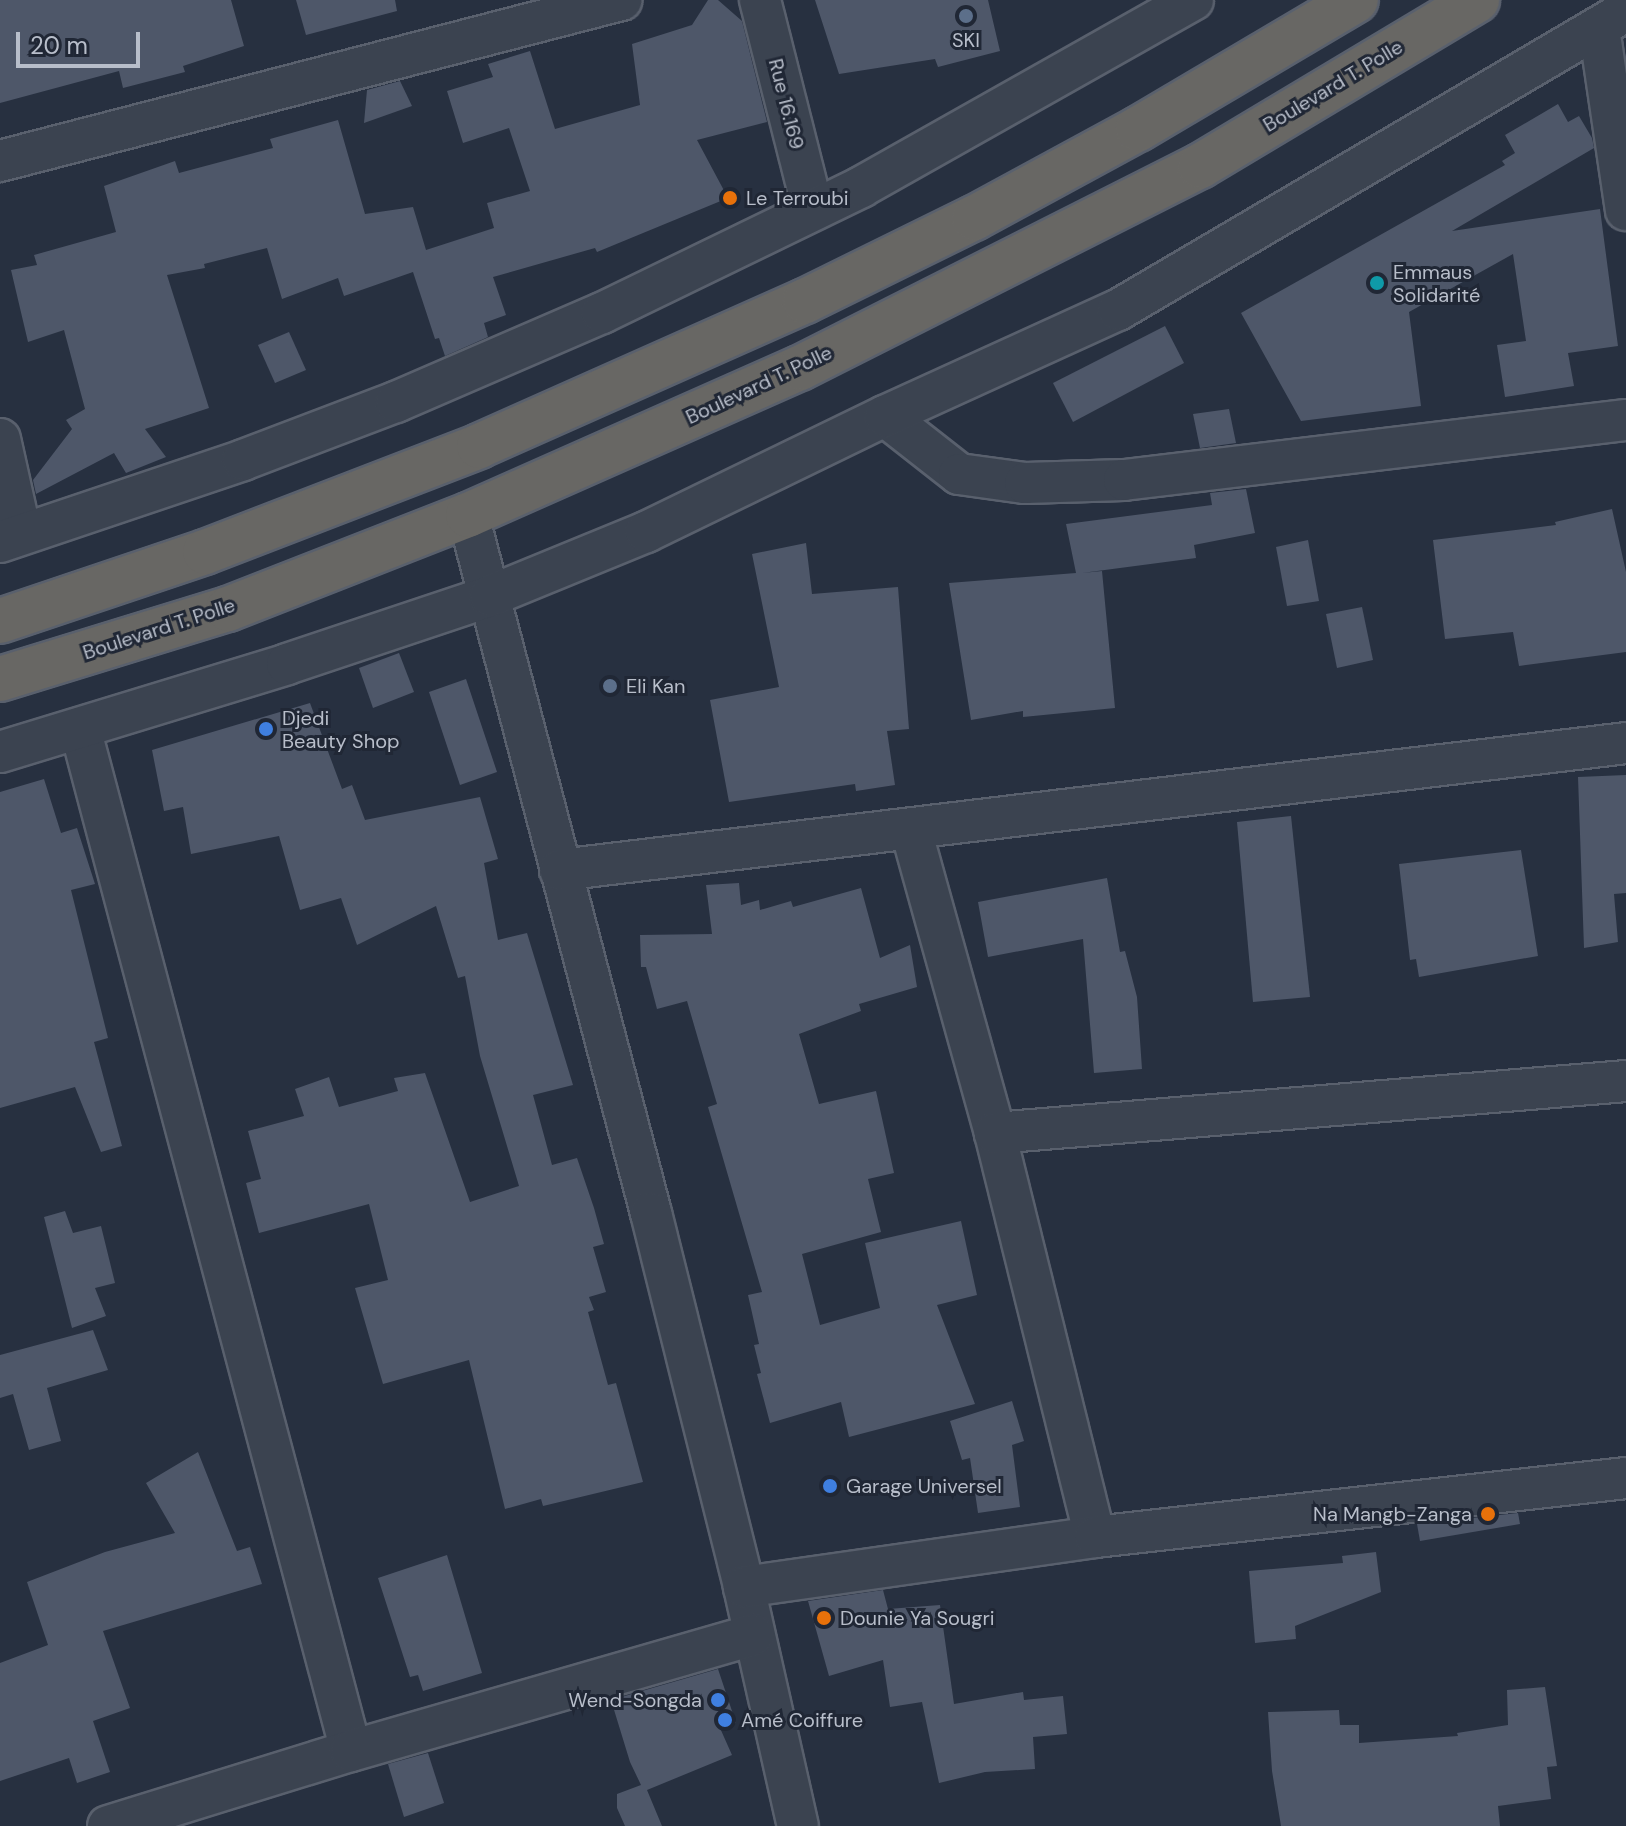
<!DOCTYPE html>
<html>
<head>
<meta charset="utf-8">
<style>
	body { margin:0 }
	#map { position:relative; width:1626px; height:1826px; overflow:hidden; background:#273040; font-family:"DM Sans",sans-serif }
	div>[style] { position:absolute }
	.building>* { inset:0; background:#4e5769 }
	.roads { filter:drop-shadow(2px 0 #59606d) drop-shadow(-2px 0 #59606d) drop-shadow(0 2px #59606d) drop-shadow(0 -2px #59606d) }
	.minor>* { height:40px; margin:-20px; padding:0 20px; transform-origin:20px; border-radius:20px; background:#3b4350 }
	.trunk>* { height:44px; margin:-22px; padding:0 22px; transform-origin:22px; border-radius:22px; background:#686764 }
	.dots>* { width:22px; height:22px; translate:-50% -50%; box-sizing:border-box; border:4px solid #202735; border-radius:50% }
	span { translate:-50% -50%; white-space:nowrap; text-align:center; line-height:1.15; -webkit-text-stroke:6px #202735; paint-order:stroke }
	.poi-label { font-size:20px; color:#b8beca }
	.left { translate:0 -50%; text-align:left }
	.right { translate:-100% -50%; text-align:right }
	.street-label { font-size:20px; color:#b8beca }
	.scale { position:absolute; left:16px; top:32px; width:124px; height:36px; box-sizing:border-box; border:4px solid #b8beca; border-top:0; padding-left:10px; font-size:24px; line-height:28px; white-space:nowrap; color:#b8beca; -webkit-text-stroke:6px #202735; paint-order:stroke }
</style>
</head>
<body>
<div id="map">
	<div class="building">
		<i style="clip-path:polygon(0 0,231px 0,244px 46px,183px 66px,185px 72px,123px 88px,119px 71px,0 103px)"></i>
		<i style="clip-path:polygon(296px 0,395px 0,397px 11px,306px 35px)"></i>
		<i style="clip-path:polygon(708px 0,718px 0,742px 21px,767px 122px,697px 140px,728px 198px,597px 252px,595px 248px,493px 277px,506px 315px,484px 323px,488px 337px,445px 356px,439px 338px,435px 339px,413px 272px,344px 296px,338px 278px,282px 299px,267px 248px,204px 264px,205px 268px,167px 275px,209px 408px,145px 429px,166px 457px,126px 473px,114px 453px,36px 494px,33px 480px,72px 429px,66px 420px,85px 409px,64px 330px,28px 342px,11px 270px,37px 265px,34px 255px,116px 232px,104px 186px,175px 161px,179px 173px,273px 148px,270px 139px,338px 120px,365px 214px,413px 207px,426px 250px,494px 228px,487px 203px,530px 191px,509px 128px,463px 143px,447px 91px,493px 77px,488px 64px,530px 51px,555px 129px,640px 105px,632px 44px,692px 25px)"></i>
		<i style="clip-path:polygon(815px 0,988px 0,1000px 51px,938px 67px,935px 59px,839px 74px)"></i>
		<i style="clip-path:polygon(400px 81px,412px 106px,364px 123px,367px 90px)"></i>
		<i style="clip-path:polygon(1558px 104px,1568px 122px,1579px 116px,1592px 138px,1594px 148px,1452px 231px,1600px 209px,1618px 346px,1568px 353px,1574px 386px,1505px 397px,1497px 345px,1526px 341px,1513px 254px,1409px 312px,1421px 406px,1301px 421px,1241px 313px,1505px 165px,1502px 161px,1515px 153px,1505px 135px)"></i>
		<i style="clip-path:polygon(1165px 326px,1184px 363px,1073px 422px,1053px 383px)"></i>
		<i style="clip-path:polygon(289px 332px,306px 370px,275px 383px,258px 345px)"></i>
		<i style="clip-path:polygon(1229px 409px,1236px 443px,1200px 448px,1193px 414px)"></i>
		<i style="clip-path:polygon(1246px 489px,1255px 533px,1194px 545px,1196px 558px,1082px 573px,1102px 571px,1115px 708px,1023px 717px,1023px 711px,971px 720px,949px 583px,1076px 573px,1066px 524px,1212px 505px,1210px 493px)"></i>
		<i style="clip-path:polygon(1612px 509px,1626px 572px,1626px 652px,1519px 666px,1513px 632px,1445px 639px,1433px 540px,1556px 525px,1555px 522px)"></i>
		<i style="clip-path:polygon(1308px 540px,1319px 601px,1287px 606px,1276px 547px)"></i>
		<i style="clip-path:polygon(806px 543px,812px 594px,898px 587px,909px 729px,887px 731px,895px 785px,856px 791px,855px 784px,729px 802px,710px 700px,779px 687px,752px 554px)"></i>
		<i style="clip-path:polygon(1362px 607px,1373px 660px,1337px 668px,1326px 614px)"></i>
		<i style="clip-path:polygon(399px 653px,414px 692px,373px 708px,359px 668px)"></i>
		<i style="clip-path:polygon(466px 679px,497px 772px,460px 785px,429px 692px)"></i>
		<i style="clip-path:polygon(310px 703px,342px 789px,352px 785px,365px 820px,480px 797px,498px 859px,484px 863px,498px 940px,527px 933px,573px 1085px,533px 1095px,552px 1165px,577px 1158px,594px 1208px,604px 1244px,593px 1247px,606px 1292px,589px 1297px,594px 1310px,588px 1312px,608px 1385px,616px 1383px,643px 1482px,543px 1506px,541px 1499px,505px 1509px,469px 1360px,383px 1384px,355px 1288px,388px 1280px,369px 1204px,259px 1233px,246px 1183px,261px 1179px,248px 1131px,304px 1116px,295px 1089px,329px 1077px,339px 1107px,398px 1091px,394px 1078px,425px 1073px,470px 1202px,519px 1186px,480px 1056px,465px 976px,458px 978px,436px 906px,357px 945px,341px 898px,300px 910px,279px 836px,191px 854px,183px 807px,164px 811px,152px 750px)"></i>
		<i style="clip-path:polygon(1626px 775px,1626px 893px,1614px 894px,1618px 942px,1584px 948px,1578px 777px)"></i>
		<i style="clip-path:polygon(44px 779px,61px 833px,77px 828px,95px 884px,71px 890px,108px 1038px,94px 1042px,122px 1146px,101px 1152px,75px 1087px,0 1108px,0 792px)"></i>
		<i style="clip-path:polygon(1291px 816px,1310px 997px,1253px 1002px,1237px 822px)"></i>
		<i style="clip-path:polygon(1521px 850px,1538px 956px,1419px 977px,1416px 959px,1410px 960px,1399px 864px)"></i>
		<i style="clip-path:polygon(1107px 878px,1120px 952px,1125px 951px,1137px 997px,1142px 1069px,1094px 1073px,1083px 939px,988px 957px,978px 902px)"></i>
		<i style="clip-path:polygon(739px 883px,741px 905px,759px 900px,760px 910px,791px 901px,793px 907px,861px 888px,880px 958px,910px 945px,917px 987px,859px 1004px,861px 1011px,799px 1034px,819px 1104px,876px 1091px,894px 1173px,868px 1179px,881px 1232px,802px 1254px,820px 1325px,880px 1308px,865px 1243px,961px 1221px,977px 1295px,937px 1305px,975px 1404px,849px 1437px,841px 1402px,770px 1423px,757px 1374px,761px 1373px,754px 1345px,759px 1344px,748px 1295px,762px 1292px,708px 1107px,717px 1104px,687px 1001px,657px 1009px,646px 967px,641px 967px,640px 935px,712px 934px,706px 885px)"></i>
		<i style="clip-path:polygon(65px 1211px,73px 1233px,101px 1226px,115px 1283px,95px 1288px,106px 1316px,72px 1328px,44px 1217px)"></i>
		<i style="clip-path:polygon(93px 1330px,108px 1370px,47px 1388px,61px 1441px,29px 1450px,13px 1394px,0 1398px,0 1355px)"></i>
		<i style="clip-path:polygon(1012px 1401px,1024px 1441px,1012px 1445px,1020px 1507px,978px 1513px,970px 1458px,962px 1460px,950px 1421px)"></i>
		<i style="clip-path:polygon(198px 1452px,237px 1551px,250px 1547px,262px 1584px,103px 1631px,130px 1708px,93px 1721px,110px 1772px,77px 1783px,69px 1758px,0 1781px,0 1663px,48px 1645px,27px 1582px,105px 1552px,175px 1533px,146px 1483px)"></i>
		<i style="clip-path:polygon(1518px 1513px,1520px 1524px,1420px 1541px,1417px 1524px)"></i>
		<i style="clip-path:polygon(1376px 1552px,1381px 1592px,1295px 1626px,1296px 1639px,1255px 1643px,1249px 1571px,1343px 1563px,1342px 1556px)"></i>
		<i style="clip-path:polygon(447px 1555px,482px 1673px,423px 1691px,418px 1675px,410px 1677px,378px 1578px)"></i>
		<i style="clip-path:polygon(883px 1590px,888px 1609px,940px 1605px,954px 1704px,1023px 1692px,1024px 1700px,1063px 1696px,1067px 1734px,1033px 1737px,1035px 1769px,985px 1772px,939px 1783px,922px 1702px,890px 1707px,883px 1660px,829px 1676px,808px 1601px)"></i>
		<i style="clip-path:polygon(718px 1669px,736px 1723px,720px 1728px,732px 1755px,647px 1790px,662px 1826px,625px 1826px,617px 1808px,617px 1794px,641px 1785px,630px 1762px,611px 1700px)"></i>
		<i style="clip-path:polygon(1545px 1687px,1557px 1766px,1547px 1767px,1551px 1799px,1498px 1806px,1500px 1826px,1281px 1826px,1272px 1771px,1268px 1712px,1339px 1710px,1340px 1725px,1359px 1725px,1359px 1743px,1458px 1736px,1457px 1733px,1508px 1725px,1507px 1690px)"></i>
		<i style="clip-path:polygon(428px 1753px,444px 1803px,404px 1817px,388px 1764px)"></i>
	</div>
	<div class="roads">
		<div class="minor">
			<i style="left:760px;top:0;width:216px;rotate:75.8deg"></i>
			<i style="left:1599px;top:28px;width:184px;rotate:81.6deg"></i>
			<i style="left:0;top:161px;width:642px;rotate:-14.53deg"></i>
			<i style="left:885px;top:416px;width:94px;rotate:38.1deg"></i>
			<i style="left:959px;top:474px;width:67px;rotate:7.8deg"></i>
			<i style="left:1025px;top:483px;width:99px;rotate:-1.7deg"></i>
			<i style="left:1124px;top:480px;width:506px;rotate:-6.82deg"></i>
			<i style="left:0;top:439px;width:97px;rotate:77.5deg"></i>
			<i style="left:468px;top:515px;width:722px;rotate:75.31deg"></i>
			<i style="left:651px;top:1213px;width:385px;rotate:76deg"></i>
			<i style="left:744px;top:1587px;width:245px;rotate:77.3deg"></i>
			<i style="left:0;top:542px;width:256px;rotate:-18.6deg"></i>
			<i style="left:243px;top:460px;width:164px;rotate:-20.8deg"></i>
			<i style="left:396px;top:402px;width:224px;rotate:-23.4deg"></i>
			<i style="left:602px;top:313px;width:288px;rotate:-25.9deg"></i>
			<i style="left:861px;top:187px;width:381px;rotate:-29.4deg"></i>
			<i style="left:80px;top:728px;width:1058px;rotate:75.16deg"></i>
			<i style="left:0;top:752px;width:300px;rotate:-17deg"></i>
			<i style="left:287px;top:664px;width:214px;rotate:-18.5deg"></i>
			<i style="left:490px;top:596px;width:169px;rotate:-22.3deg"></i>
			<i style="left:646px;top:532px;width:266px;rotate:-25.9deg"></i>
			<i style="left:885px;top:416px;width:256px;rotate:-24.5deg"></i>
			<i style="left:1118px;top:310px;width:589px;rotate:-30.48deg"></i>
			<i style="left:911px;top:830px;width:314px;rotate:74.5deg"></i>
			<i style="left:995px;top:1133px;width:416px;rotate:76.1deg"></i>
			<i style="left:560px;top:870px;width:1074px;rotate:-6.79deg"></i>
			<i style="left:995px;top:1133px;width:633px;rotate:-4.71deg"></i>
			<i style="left:744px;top:1587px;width:355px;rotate:-8.1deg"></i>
			<i style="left:1095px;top:1537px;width:534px;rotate:-6.34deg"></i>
			<i style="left:108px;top:1826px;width:254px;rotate:-17.2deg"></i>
			<i style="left:351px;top:1751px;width:419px;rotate:-16.1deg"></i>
		</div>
		<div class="trunk">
			<i style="left:0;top:621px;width:216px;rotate:-18.6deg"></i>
			<i style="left:205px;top:552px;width:294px;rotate:-21.1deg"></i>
			<i style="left:479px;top:446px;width:357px;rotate:-24deg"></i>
			<i style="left:805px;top:301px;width:188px;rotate:-26.2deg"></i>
			<i style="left:974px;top:218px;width:187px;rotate:-28.5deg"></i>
			<i style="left:1138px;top:129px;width:253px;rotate:-30.6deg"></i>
			<i style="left:0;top:679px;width:239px;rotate:-17.1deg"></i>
			<i style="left:228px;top:609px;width:258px;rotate:-21.4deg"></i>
			<i style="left:468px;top:515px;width:363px;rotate:-23.9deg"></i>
			<i style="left:800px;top:368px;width:448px;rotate:-26.8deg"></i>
			<i style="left:1200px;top:166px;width:323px;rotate:-30.9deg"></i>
		</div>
	</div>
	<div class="dots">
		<i style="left:966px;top:16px;background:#5c6f8a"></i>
		<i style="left:730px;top:198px;background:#e8710a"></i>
		<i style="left:1377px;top:283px;background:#0f9aa8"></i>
		<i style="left:610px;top:686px;background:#5c6f8a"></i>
		<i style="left:266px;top:729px;background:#3f7fe0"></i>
		<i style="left:830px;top:1486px;background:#3f7fe0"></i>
		<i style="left:1488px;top:1514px;background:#e8710a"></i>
		<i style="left:824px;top:1618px;background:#e8710a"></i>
		<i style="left:718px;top:1700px;background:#3f7fe0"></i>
		<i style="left:725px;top:1720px;background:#3f7fe0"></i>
	</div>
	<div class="poi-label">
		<span style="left:966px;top:40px">SKI</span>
		<span class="left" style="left:746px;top:198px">Le Terroubi</span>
		<span class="left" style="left:1393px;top:284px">Emmaus<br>Solidarité</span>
		<span class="left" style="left:626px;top:686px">Eli Kan</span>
		<span class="left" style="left:282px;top:730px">Djedi<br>Beauty Shop</span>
		<span class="left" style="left:846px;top:1486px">Garage Universel</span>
		<span class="right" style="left:1472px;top:1514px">Na Mangb-Zanga</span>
		<span class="left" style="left:840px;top:1618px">Dounie Ya Sougri</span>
		<span class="right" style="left:702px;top:1700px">Wend-Songda</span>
		<span class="left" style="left:741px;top:1720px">Amé Coiffure</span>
	</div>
	<div class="street-label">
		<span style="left:1333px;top:86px;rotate:-31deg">Boulevard T. Polle</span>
		<span style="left:786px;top:104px;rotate:76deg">Rue 16.169</span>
		<span style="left:759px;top:385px;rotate:-25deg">Boulevard T. Polle</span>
		<span style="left:159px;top:629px;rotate:-18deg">Boulevard T. Polle</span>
	</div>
	<div class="scale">20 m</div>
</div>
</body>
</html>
